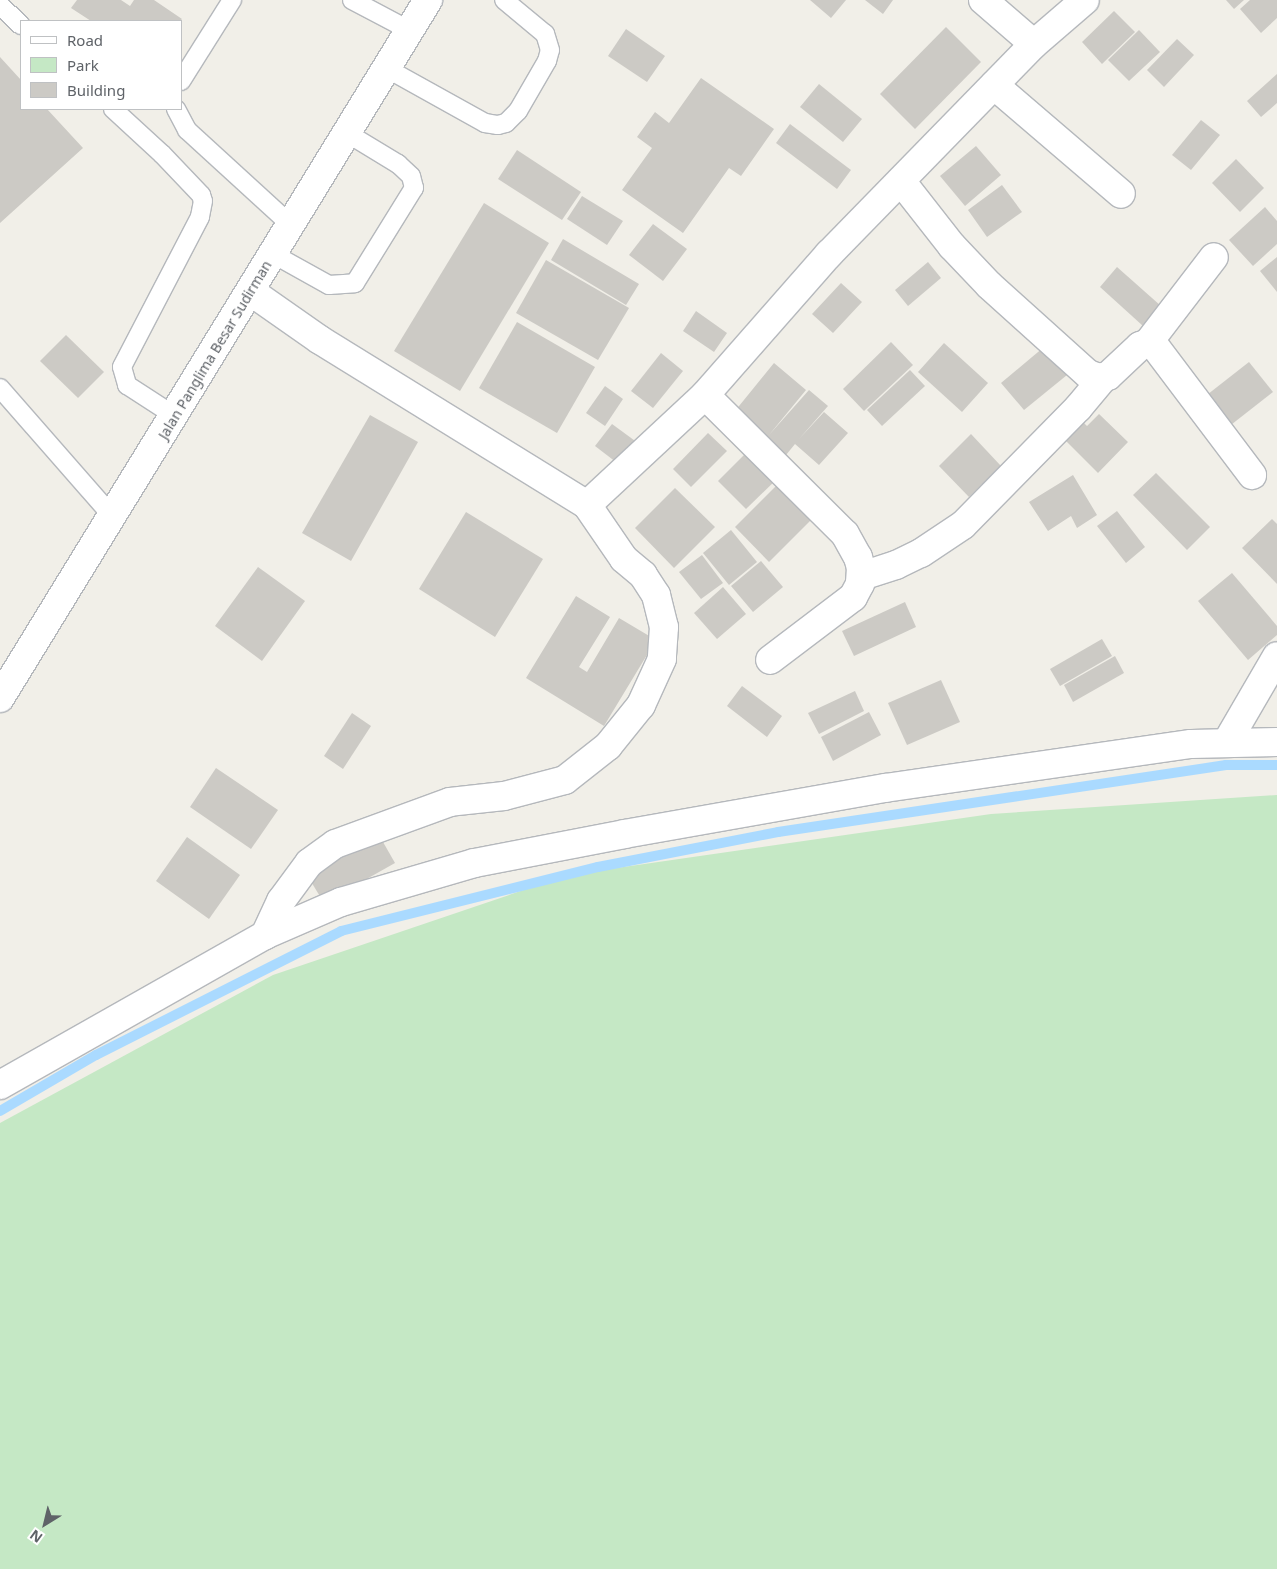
<!DOCTYPE html>
<html>
<head>
<meta charset="utf-8">
<style>
	body { margin:0 }
	#map { position:relative; width:1277px; height:1569px; overflow:hidden; background:#f1efe8; font-family:"Noto Sans",sans-serif }
	div>[style] { position:absolute }
	.green>* { inset:0; background:#c5e8c5 }
	.stream>* { height:10px; margin:-5px; padding:0 5px; transform-origin:5px; border-radius:5px; background:#aadaff }
	.building>* { inset:0; background:#cccac5 }
	.roads { filter:drop-shadow(1px 0 #b5b8bc) drop-shadow(-1px 0 #b5b8bc) drop-shadow(0 1px #b5b8bc) drop-shadow(0 -1px #b5b8bc) }
	.service>* { height:18px; margin:-9px; padding:0 9px; transform-origin:9px; border-radius:9px; background:#fff }
	.minor>* { height:28px; margin:-14px; padding:0 14px; transform-origin:14px; border-radius:14px; background:#fff }
	.secondary>* { height:28px; margin:-14px; padding:0 14px; transform-origin:14px; border-radius:14px; background:#fff }
	span { translate:-50% -50%; white-space:nowrap; text-align:center; line-height:1.15; -webkit-text-stroke:4px #fff; paint-order:stroke }
	.street-label { font-size:14px; color:#5f6368 }
	.legend { position:absolute; left:20px; top:20px; width:162px; height:90px; box-sizing:border-box; background:#fff; border:1px solid #bfc1c3; margin:0; padding:6px 9px; list-style:none; font-size:15px; color:#5f6368 }
	.legend li { display:flex; align-items:center; gap:10px; height:25px }
	.legend b { width:25px; border:1px solid #bfc1c3 }
	.north { position:absolute; left:20px; top:1499px; width:50px; height:50px; -webkit-text-stroke:4px #fff; paint-order:stroke; rotate:216deg; font-size:14px; font-weight:700; line-height:20px; text-align:center; color:#5f6368 }
	.north::after { content:''; display:block; margin:auto; width:18px; height:22px; background:#5f6368; clip-path:polygon(50% 0,100% 100%,50% 72%,0 100%) }
</style>
</head>
<body>
<div id="map">
	<div class="green">
		<i style="clip-path:polygon(1277px 795px,1277px 1569px,0 1569px,0 1123px,273px 975px,568px 875px,991px 814px)"></i>
	</div>
	<div class="stream">
		<i style="left:0;top:1111px;width:111px;rotate:-30.3deg"></i>
		<i style="left:96px;top:1055px;width:275px;rotate:-26.8deg"></i>
		<i style="left:341px;top:931px;width:265px;rotate:-14deg"></i>
		<i style="left:598px;top:867px;width:183px;rotate:-11deg"></i>
		<i style="left:778px;top:832px;width:453px;rotate:-8.5deg"></i>
		<i style="left:1226px;top:765px;width:51px"></i>
	</div>
	<div class="building">
		<i style="clip-path:polygon(77px 0,121px 0,130px 6px,134px 0,154px 0,182px 19px,180px 21px,91px 21px,71px 8px)"></i>
		<i style="clip-path:polygon(810px 0,846px 0,831px 18px)"></i>
		<i style="clip-path:polygon(865px 0,893px 0,883px 14px)"></i>
		<i style="clip-path:polygon(1226px 0,1244px 0,1234px 9px)"></i>
		<i style="clip-path:polygon(1250px 0,1277px 0,1277px 18px,1261px 33px,1240px 9px)"></i>
		<i style="clip-path:polygon(1114px 11px,1135px 32px,1102px 64px,1082px 42px)"></i>
		<i style="clip-path:polygon(946px 27px,981px 62px,915px 129px,880px 94px)"></i>
		<i style="clip-path:polygon(626px 29px,665px 56px,647px 82px,608px 56px)"></i>
		<i style="clip-path:polygon(1139px 30px,1160px 52px,1129px 81px,1108px 60px)"></i>
		<i style="clip-path:polygon(1177px 39px,1194px 55px,1164px 87px,1147px 70px)"></i>
		<i style="clip-path:polygon(0 57px,21px 80px,21px 109px,47px 109px,83px 148px,0 223px)"></i>
		<i style="clip-path:polygon(1277px 74px,1277px 103px,1261px 117px,1247px 101px)"></i>
		<i style="clip-path:polygon(701px 78px,774px 129px,741px 176px,729px 168px,683px 233px,622px 190px,652px 148px,637px 137px,655px 112px,669px 123px)"></i>
		<i style="clip-path:polygon(819px 84px,862px 119px,843px 142px,800px 107px)"></i>
		<i style="clip-path:polygon(1201px 120px,1220px 135px,1191px 170px,1172px 155px)"></i>
		<i style="clip-path:polygon(790px 124px,851px 170px,837px 189px,776px 143px)"></i>
		<i style="clip-path:polygon(976px 146px,1001px 175px,965px 206px,940px 176px)"></i>
		<i style="clip-path:polygon(517px 150px,581px 192px,562px 220px,498px 179px)"></i>
		<i style="clip-path:polygon(1236px 159px,1264px 188px,1240px 212px,1212px 183px)"></i>
		<i style="clip-path:polygon(1002px 185px,1022px 212px,987px 237px,968px 210px)"></i>
		<i style="clip-path:polygon(582px 196px,623px 221px,607px 245px,567px 219px)"></i>
		<i style="clip-path:polygon(484px 203px,549px 243px,460px 391px,394px 351px)"></i>
		<i style="clip-path:polygon(1265px 207px,1277px 221px,1277px 244px,1253px 266px,1229px 240px)"></i>
		<i style="clip-path:polygon(653px 224px,687px 249px,663px 281px,629px 255px)"></i>
		<i style="clip-path:polygon(563px 239px,639px 284px,626px 305px,551px 260px)"></i>
		<i style="clip-path:polygon(1277px 257px,1277px 292px,1260px 271px)"></i>
		<i style="clip-path:polygon(546px 260px,629px 308px,598px 360px,516px 313px)"></i>
		<i style="clip-path:polygon(928px 262px,941px 278px,908px 306px,895px 290px)"></i>
		<i style="clip-path:polygon(1117px 267px,1161px 306px,1143px 326px,1100px 287px)"></i>
		<i style="clip-path:polygon(841px 283px,862px 302px,833px 333px,812px 314px)"></i>
		<i style="clip-path:polygon(696px 311px,727px 333px,714px 352px,683px 331px)"></i>
		<i style="clip-path:polygon(517px 322px,595px 367px,557px 433px,479px 388px)"></i>
		<i style="clip-path:polygon(66px 335px,104px 372px,78px 398px,40px 361px)"></i>
		<i style="clip-path:polygon(891px 342px,913px 365px,864px 411px,843px 389px)"></i>
		<i style="clip-path:polygon(944px 343px,988px 383px,962px 412px,918px 372px)"></i>
		<i style="clip-path:polygon(1044px 347px,1067px 375px,1024px 410px,1001px 383px)"></i>
		<i style="clip-path:polygon(661px 353px,683px 371px,653px 408px,631px 391px)"></i>
		<i style="clip-path:polygon(1249px 362px,1273px 392px,1227px 428px,1203px 398px)"></i>
		<i style="clip-path:polygon(774px 363px,806px 390px,769px 435px,809px 390px,828px 406px,799px 439px,824px 412px,848px 433px,819px 465px,795px 444px,786px 455px,735px 411px)"></i>
		<i style="clip-path:polygon(910px 370px,925px 386px,882px 426px,867px 410px)"></i>
		<i style="clip-path:polygon(605px 386px,623px 399px,605px 426px,586px 413px)"></i>
		<i style="clip-path:polygon(1099px 414px,1128px 442px,1098px 473px,1062px 437px,1080px 419px,1087px 426px)"></i>
		<i style="clip-path:polygon(370px 415px,418px 442px,351px 561px,302px 533px)"></i>
		<i style="clip-path:polygon(612px 424px,642px 446px,625px 469px,595px 446px)"></i>
		<i style="clip-path:polygon(708px 433px,727px 451px,691px 487px,673px 469px)"></i>
		<i style="clip-path:polygon(971px 434px,1001px 466px,969px 497px,939px 466px)"></i>
		<i style="clip-path:polygon(750px 449px,779px 477px,746px 509px,718px 481px)"></i>
		<i style="clip-path:polygon(1156px 473px,1210px 527px,1187px 550px,1133px 495px)"></i>
		<i style="clip-path:polygon(1073px 475px,1097px 515px,1077px 528px,1071px 516px,1048px 531px,1029px 502px)"></i>
		<i style="clip-path:polygon(781px 481px,816px 515px,769px 562px,735px 527px)"></i>
		<i style="clip-path:polygon(675px 488px,715px 527px,674px 568px,635px 528px)"></i>
		<i style="clip-path:polygon(1117px 511px,1145px 547px,1126px 563px,1097px 526px)"></i>
		<i style="clip-path:polygon(466px 512px,543px 559px,495px 637px,419px 589px)"></i>
		<i style="clip-path:polygon(1272px 519px,1277px 524px,1277px 584px,1242px 548px)"></i>
		<i style="clip-path:polygon(731px 530px,757px 562px,729px 585px,703px 553px)"></i>
		<i style="clip-path:polygon(702px 555px,723px 583px,701px 599px,679px 572px)"></i>
		<i style="clip-path:polygon(761px 561px,783px 587px,753px 612px,731px 586px)"></i>
		<i style="clip-path:polygon(258px 567px,305px 601px,262px 661px,215px 626px)"></i>
		<i style="clip-path:polygon(1232px 573px,1277px 626px,1277px 635px,1248px 660px,1198px 601px)"></i>
		<i style="clip-path:polygon(723px 587px,746px 614px,717px 639px,694px 613px)"></i>
		<i style="clip-path:polygon(576px 596px,610px 617px,579px 667px,587px 672px,619px 618px,656px 640px,604px 726px,526px 678px)"></i>
		<i style="clip-path:polygon(905px 602px,916px 627px,854px 656px,842px 631px)"></i>
		<i style="clip-path:polygon(1102px 639px,1112px 656px,1060px 686px,1050px 669px)"></i>
		<i style="clip-path:polygon(1115px 656px,1124px 673px,1073px 702px,1064px 685px)"></i>
		<i style="clip-path:polygon(941px 680px,960px 722px,907px 745px,888px 703px)"></i>
		<i style="clip-path:polygon(742px 686px,782px 716px,767px 737px,727px 706px)"></i>
		<i style="clip-path:polygon(855px 691px,864px 711px,819px 734px,808px 713px)"></i>
		<i style="clip-path:polygon(869px 712px,881px 735px,833px 761px,821px 737px)"></i>
		<i style="clip-path:polygon(352px 713px,371px 726px,343px 769px,324px 756px)"></i>
		<i style="clip-path:polygon(216px 768px,278px 810px,251px 849px,190px 807px)"></i>
		<i style="clip-path:polygon(379px 835px,395px 863px,324px 903px,307px 875px)"></i>
		<i style="clip-path:polygon(187px 837px,240px 875px,209px 919px,156px 881px)"></i>
	</div>
	<div class="roads">
		<div class="service">
			<i style="left:352px;top:0;width:64px;rotate:27.8deg"></i>
			<i style="left:0;top:5px;width:29px;rotate:44deg"></i>
			<i style="left:386px;top:68px;width:113px;rotate:29.1deg"></i>
			<i style="left:485px;top:123px;width:13px;rotate:9deg"></i>
			<i style="left:498px;top:125px;width:8px;rotate:-14deg"></i>
			<i style="left:506px;top:123px;width:17px;rotate:-45deg"></i>
			<i style="left:518px;top:111px;width:58px;rotate:-59.9deg"></i>
			<i style="left:547px;top:61px;width:11px;rotate:-75deg"></i>
			<i style="left:550px;top:50px;width:17px;rotate:-107deg"></i>
			<i style="left:545px;top:34px;width:53px;rotate:-140.3deg"></i>
			<i style="left:181px;top:81px;width:96px;rotate:-57.8deg"></i>
			<i style="left:113px;top:109px;width:67px;rotate:42.6deg"></i>
			<i style="left:162px;top:154px;width:57px;rotate:46.4deg"></i>
			<i style="left:201px;top:195px;width:6px;rotate:72deg"></i>
			<i style="left:203px;top:201px;width:16px;rotate:101deg"></i>
			<i style="left:200px;top:217px;width:169px;rotate:117.5deg"></i>
			<i style="left:122px;top:367px;width:19px;rotate:74deg"></i>
			<i style="left:127px;top:385px;width:57px;rotate:32.9deg"></i>
			<i style="left:176px;top:109px;width:24px;rotate:62deg"></i>
			<i style="left:187px;top:130px;width:139px;rotate:42.4deg"></i>
			<i style="left:273px;top:254px;width:64px;rotate:29deg"></i>
			<i style="left:329px;top:285px;width:26px;rotate:-4deg"></i>
			<i style="left:355px;top:283px;width:112px;rotate:-58.2deg"></i>
			<i style="left:414px;top:188px;width:12px;rotate:-104deg"></i>
			<i style="left:411px;top:176px;width:18px;rotate:-137deg"></i>
			<i style="left:398px;top:164px;width:60px;rotate:-148.7deg"></i>
			<i style="left:0;top:388px;width:170px;rotate:48.8deg"></i>
		</div>
		<div class="minor">
			<i style="left:983px;top:0;width:67px;rotate:40.8deg"></i>
			<i style="left:994px;top:85px;width:167px;rotate:40.6deg"></i>
			<i style="left:901px;top:181px;width:83px;rotate:51.9deg"></i>
			<i style="left:952px;top:246px;width:54px;rotate:46.5deg"></i>
			<i style="left:989px;top:285px;width:133px;rotate:42deg"></i>
			<i style="left:1088px;top:374px;width:12px;rotate:20deg"></i>
			<i style="left:1099px;top:378px;width:9px;rotate:-13deg"></i>
			<i style="left:1108px;top:376px;width:44px;rotate:-43.2deg"></i>
			<i style="left:1140px;top:346px;width:9px;rotate:-21deg"></i>
			<i style="left:1148px;top:343px;width:6px;rotate:18deg"></i>
			<i style="left:1154px;top:345px;width:163px;rotate:53deg"></i>
			<i style="left:250px;top:291px;width:85px;rotate:35deg"></i>
			<i style="left:320px;top:340px;width:314px;rotate:31.7deg"></i>
			<i style="left:587px;top:505px;width:65px;rotate:55.6deg"></i>
			<i style="left:624px;top:559px;width:25px;rotate:40deg"></i>
			<i style="left:643px;top:575px;width:24px;rotate:57deg"></i>
			<i style="left:656px;top:595px;width:33px;rotate:76deg"></i>
			<i style="left:664px;top:627px;width:32px;rotate:94deg"></i>
			<i style="left:662px;top:659px;width:51px;rotate:114.5deg"></i>
			<i style="left:641px;top:705px;width:53px;rotate:128.8deg"></i>
			<i style="left:608px;top:746px;width:55px;rotate:141.7deg"></i>
			<i style="left:565px;top:780px;width:63px;rotate:165.3deg"></i>
			<i style="left:504px;top:796px;width:54px;rotate:173.7deg"></i>
			<i style="left:450px;top:802px;width:122px;rotate:159.9deg"></i>
			<i style="left:335px;top:844px;width:32px;rotate:144deg"></i>
			<i style="left:309px;top:863px;width:47px;rotate:126.4deg"></i>
			<i style="left:281px;top:901px;width:38px;rotate:115deg"></i>
			<i style="left:1148px;top:343px;width:108px;rotate:-52.5deg"></i>
			<i style="left:705px;top:395px;width:197px;rotate:44.8deg"></i>
			<i style="left:845px;top:534px;width:26px;rotate:61deg"></i>
			<i style="left:858px;top:557px;width:11px;rotate:75deg"></i>
			<i style="left:861px;top:568px;width:16px;rotate:94deg"></i>
			<i style="left:860px;top:584px;width:15px;rotate:118deg"></i>
			<i style="left:853px;top:597px;width:104px;rotate:142.8deg"></i>
			<i style="left:587px;top:505px;width:161px;rotate:-43deg"></i>
			<i style="left:705px;top:395px;width:188px;rotate:-48.7deg"></i>
			<i style="left:829px;top:254px;width:293px;rotate:-45.7deg"></i>
			<i style="left:1034px;top:44px;width:67px;rotate:-40.8deg"></i>
			<i style="left:862px;top:576px;width:36px;rotate:-18deg"></i>
			<i style="left:896px;top:565px;width:28px;rotate:-26deg"></i>
			<i style="left:921px;top:553px;width:50px;rotate:-33.7deg"></i>
			<i style="left:963px;top:525px;width:164px;rotate:-45.5deg"></i>
			<i style="left:1078px;top:408px;width:40px;rotate:-50deg"></i>
			<i style="left:1227px;top:742px;width:99px;rotate:-59.8deg"></i>
			<i style="left:0;top:1085px;width:305px;rotate:-29.5deg"></i>
			<i style="left:265px;top:935px;width:83px;rotate:-23.5deg"></i>
			<i style="left:341px;top:902px;width:139px;rotate:-16.3deg"></i>
			<i style="left:474px;top:863px;width:153px;rotate:-10.9deg"></i>
			<i style="left:624px;top:834px;width:265px;rotate:-10deg"></i>
			<i style="left:885px;top:788px;width:309px;rotate:-8.2deg"></i>
			<i style="left:1191px;top:744px;width:86px;rotate:-1.3deg"></i>
		</div>
		<div class="secondary">
			<i style="left:0;top:698px;width:819px;rotate:-58.48deg"></i>
		</div>
	</div>
	<div class="street-label">
		<span style="left:215px;top:350px;rotate:-59deg">Jalan Panglima Besar Sudirman</span>
	</div>
	<ul class="legend">
	<li><b style="height:6px;background:#fff"></b>Road</li>
	<li><b style="height:14px;background:#c5e8c5"></b>Park</li>
	<li><b style="height:14px;background:#cccac5"></b>Building</li>
	</ul>
	<div class="north">N</div>
</div>
</body>
</html>
